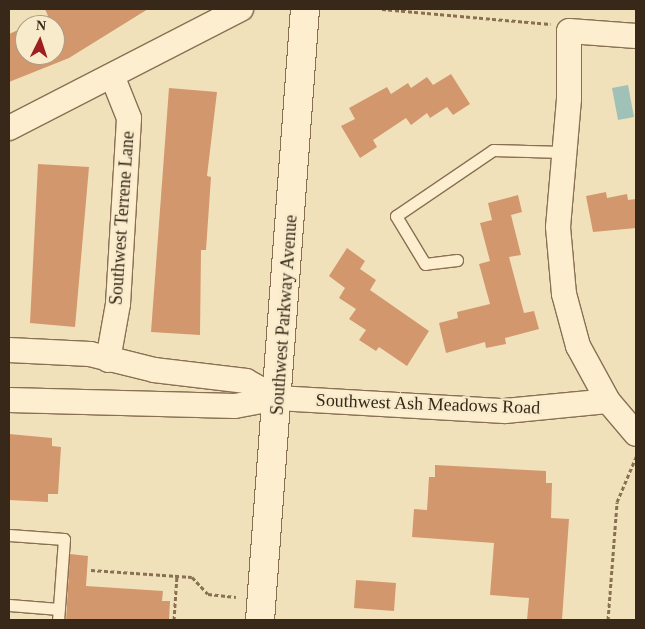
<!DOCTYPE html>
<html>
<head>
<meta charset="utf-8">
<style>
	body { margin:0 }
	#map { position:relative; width:645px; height:629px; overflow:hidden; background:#f1e1bb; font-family:Georgia,serif }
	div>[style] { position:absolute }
	.water>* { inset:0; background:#9fc1b7 }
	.building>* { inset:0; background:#d3976d }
	.path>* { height:3px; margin-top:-1.5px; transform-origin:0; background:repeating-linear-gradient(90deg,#897053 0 4px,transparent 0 6.5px) }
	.roads { filter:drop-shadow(1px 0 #897053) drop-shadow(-1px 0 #897053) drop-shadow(0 1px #897053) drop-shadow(0 -1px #897053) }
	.service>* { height:11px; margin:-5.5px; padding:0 5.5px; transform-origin:5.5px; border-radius:5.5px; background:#fceece }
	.minor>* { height:24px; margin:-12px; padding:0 12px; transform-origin:12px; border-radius:12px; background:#fceece }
	.tertiary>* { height:28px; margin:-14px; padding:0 14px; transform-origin:14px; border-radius:14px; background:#fceece }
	span { translate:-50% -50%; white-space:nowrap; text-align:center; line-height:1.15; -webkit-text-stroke:4.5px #f8ebcb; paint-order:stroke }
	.street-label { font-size:18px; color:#37281a }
	.frame { position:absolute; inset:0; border:10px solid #37281a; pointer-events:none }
	.north { position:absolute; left:15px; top:15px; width:50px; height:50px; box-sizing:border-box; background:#f8ebcb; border:1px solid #ab9d84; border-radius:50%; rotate:4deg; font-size:14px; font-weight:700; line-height:20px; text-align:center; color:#37281a }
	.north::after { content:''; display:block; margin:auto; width:18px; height:22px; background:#9d1f20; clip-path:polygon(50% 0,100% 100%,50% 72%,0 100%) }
</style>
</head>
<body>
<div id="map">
	<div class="water">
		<i style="clip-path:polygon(628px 85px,634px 117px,618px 120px,612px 88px)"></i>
	</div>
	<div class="building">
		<i style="clip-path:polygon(45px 9px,148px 9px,69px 58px,9px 82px,9px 34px,25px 27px,25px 55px,55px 55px,55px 25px,28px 25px,48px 16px)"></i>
		<i style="clip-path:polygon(451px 74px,470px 104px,453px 115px,447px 107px,430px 118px,427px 113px,411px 125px,406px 118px,373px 140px,377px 147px,360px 158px,341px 126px,355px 119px,349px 108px,387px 87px,391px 94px,408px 83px,411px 88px,427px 77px,433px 85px)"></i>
		<i style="clip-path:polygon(169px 88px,217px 92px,207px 176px,211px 177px,206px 250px,201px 250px,200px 335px,151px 332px)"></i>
		<i style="clip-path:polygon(38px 164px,89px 167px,75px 327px,30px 323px)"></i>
		<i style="clip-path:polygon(606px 192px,607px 198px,627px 194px,628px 200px,636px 199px,636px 228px,593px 232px,586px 196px)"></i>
		<i style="clip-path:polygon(518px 195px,522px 212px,511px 215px,521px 255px,509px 257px,524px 313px,534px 311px,539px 329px,505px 338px,506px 344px,486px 348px,485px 342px,446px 353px,439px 323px,458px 318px,457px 312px,490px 304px,479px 264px,490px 261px,480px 223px,492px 220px,488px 203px)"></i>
		<i style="clip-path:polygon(347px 248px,365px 261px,360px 269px,376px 280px,370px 290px,429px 331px,407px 366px,379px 347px,376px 351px,359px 340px,366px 330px,349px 319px,356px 309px,339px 298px,345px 288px,329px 276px)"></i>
		<i style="clip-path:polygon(9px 434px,52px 438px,52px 446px,61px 447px,58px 494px,48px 494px,48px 502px,9px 500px)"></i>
		<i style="clip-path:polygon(435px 465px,546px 471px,546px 483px,552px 483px,551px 518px,569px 519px,562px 620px,527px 620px,529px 598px,490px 595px,494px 543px,412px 537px,414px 509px,427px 510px,429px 477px,435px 477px)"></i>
		<i style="clip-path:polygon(70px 554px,88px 556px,86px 586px,163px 591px,162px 601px,170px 601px,169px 620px,66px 620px)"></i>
		<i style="clip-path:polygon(356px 580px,396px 583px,394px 611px,354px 608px)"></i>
	</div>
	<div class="path">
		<i style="left:382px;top:9px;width:169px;rotate:5.1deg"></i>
		<i style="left:91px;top:570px;width:101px;rotate:4deg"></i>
		<i style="left:192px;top:577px;width:23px;rotate:47deg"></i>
		<i style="left:208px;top:594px;width:28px;rotate:6deg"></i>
		<i style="left:174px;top:620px;width:45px;rotate:-86.2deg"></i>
		<i style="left:608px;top:620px;width:118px;rotate:-85.6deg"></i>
		<i style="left:617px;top:502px;width:49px;rotate:-67.1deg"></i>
	</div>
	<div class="roads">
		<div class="service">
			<i style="left:457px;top:260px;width:32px;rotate:173deg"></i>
			<i style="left:425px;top:264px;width:56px;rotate:-121.1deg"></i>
			<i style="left:396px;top:216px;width:117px;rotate:-34.2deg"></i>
			<i style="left:493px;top:150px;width:70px;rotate:1.6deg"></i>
			<i style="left:9px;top:535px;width:55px;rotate:4.2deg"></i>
			<i style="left:64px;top:539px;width:81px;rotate:94.2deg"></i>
			<i style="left:9px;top:605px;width:50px;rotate:4.6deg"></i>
		</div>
		<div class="minor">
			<i style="left:636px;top:36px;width:67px;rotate:-175.7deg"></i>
			<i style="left:569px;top:31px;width:68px;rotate:90deg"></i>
			<i style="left:569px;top:99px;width:128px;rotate:94.9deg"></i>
			<i style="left:558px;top:227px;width:67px;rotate:84.9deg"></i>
			<i style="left:564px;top:294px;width:54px;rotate:74.9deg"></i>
			<i style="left:578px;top:346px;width:63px;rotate:61.4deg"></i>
			<i style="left:608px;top:401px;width:43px;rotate:49.7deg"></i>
			<i style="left:9px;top:128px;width:261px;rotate:-27.2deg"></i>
			<i style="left:9px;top:350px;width:81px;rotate:2.8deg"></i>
			<i style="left:90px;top:354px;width:66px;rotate:14deg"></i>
			<i style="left:154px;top:370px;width:93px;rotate:6.8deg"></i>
			<i style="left:246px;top:381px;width:35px;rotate:29deg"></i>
			<i style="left:108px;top:360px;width:57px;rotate:-79.9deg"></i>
			<i style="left:118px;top:304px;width:186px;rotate:-86.6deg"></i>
			<i style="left:129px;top:118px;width:43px;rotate:-111.8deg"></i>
			<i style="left:9px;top:400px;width:226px;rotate:1.5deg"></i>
			<i style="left:235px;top:406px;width:43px;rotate:-10.8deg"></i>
			<i style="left:277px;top:398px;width:228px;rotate:3.3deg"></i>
			<i style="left:505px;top:411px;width:103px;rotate:-5.5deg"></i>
		</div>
		<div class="tertiary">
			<i style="left:260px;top:620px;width:613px;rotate:-85.79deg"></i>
		</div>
	</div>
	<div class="street-label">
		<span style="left:122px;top:218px;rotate:-86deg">Southwest Terrene Lane</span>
		<span style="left:284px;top:315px;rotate:-86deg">Southwest Parkway Avenue</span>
		<span style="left:428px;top:404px;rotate:2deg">Southwest Ash Meadows Road</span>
	</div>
	<div class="frame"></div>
	<div class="north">N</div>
</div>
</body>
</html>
